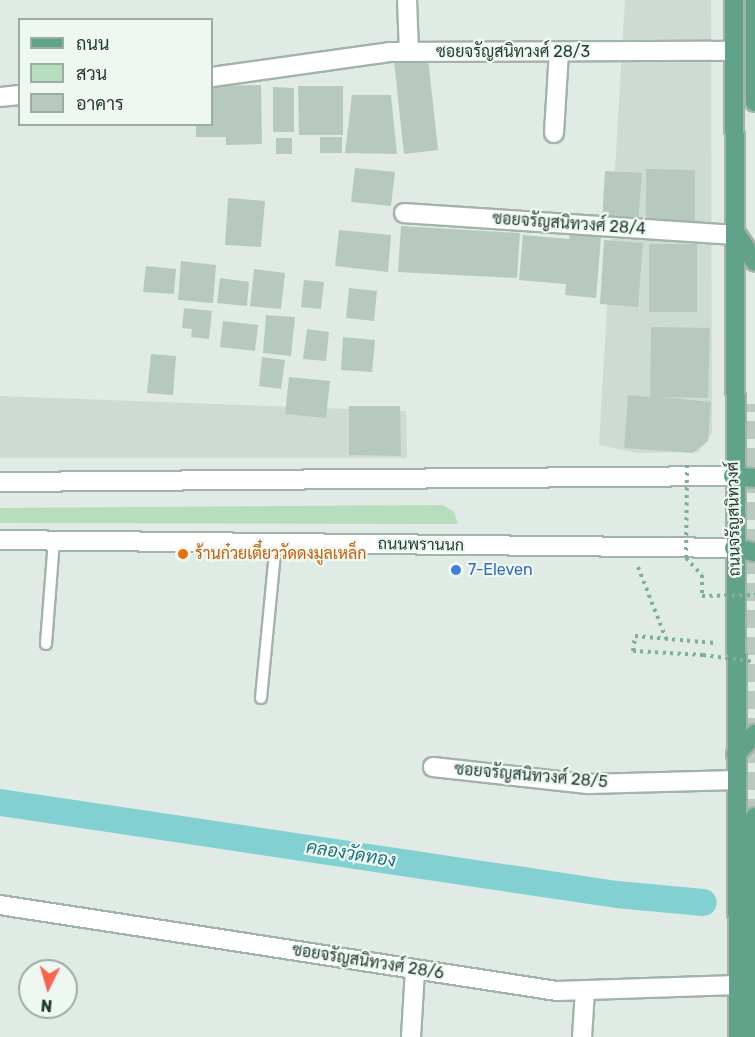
<!DOCTYPE html>
<html>
<head>
<meta charset="utf-8">
<style>
	body { margin:0 }
	#map { position:relative; width:755px; height:1037px; overflow:hidden; background:#dfebe4; font-family:Rubik,Sarabun,sans-serif }
	div>[style] { position:absolute }
	.built>* { inset:0; background:#cddbd3 }
	.green>* { inset:0; background:#b6ddbc }
	.canal>* { height:27px; margin:-13.5px; padding:0 13.5px; transform-origin:13.5px; border-radius:13.5px; background:#83d0d3 }
	.building>* { inset:0; background:#b7c9bf }
	.primary-tunnel>* { height:18px; margin-top:-9px; transform-origin:0; background:repeating-linear-gradient(90deg,#b9c8c0 0 18px,transparent 0 27px) }
	.path>* { height:4px; margin-top:-2px; transform-origin:0; background:repeating-linear-gradient(90deg,#7db09a 0 3px,transparent 0 7.5px) }
	.roads { filter:drop-shadow(2px 0 #a2b3aa) drop-shadow(-2px 0 #a2b3aa) drop-shadow(0 2px #a2b3aa) drop-shadow(0 -2px #a2b3aa) }
	.lane>* { height:10px; margin:-5px; padding:0 5px; transform-origin:5px; border-radius:5px; background:#fff }
	.street>* { height:18px; margin:-9px; padding:0 9px; transform-origin:9px; border-radius:9px; background:#fff }
	.secondary>* { height:18px; margin:-9px; padding:0 9px; transform-origin:9px; border-radius:9px; background:#fff }
	.primary>* { height:18px; margin:-9px; padding:0 9px; transform-origin:9px; border-radius:9px; background:#61a38a }
	.path-bridge>* { height:4px; margin-top:-2px; transform-origin:0; background:repeating-linear-gradient(90deg,#7db09a 0 3px,transparent 0 7.5px) }
	.dots>* { width:16px; height:16px; translate:-50% -50%; box-sizing:border-box; border:3px solid #eff7f2; border-radius:50% }
	span { translate:-50% -50%; white-space:nowrap; text-align:center; line-height:1.15; -webkit-text-stroke:4.5px #eff7f2; paint-order:stroke }
	.street-label { font-size:16px; color:#1f3b30 }
	.food-label { font-size:16px; color:#c56008 }
	.left { translate:0 -50%; text-align:left }
	.shop-label { font-size:16px; color:#366cbe }
	.water-label { font-size:18px; color:#177579; font-style:italic }
	.legend { position:absolute; left:18px; top:18px; width:195px; height:108px; box-sizing:border-box; background:#eff7f2; border:2px solid #9caca4; margin:0; padding:8px 10px; list-style:none; font-size:18px; color:#1f3b30 }
	.legend li { display:flex; align-items:center; gap:12px; height:30px }
	.legend b { width:30px; border:2px solid #9caca4 }
	.north { position:absolute; left:18px; top:959px; width:60px; height:60px; box-sizing:border-box; background:#eff7f2; border:2px solid #9caca4; border-radius:50%; rotate:185deg; font-size:16px; font-weight:700; line-height:24px; text-align:center; color:#1f3b30 }
	.north::after { content:''; display:block; margin:auto; width:21px; height:27px; background:#f8654f; clip-path:polygon(50% 0,100% 100%,50% 72%,0 100%) }
</style>
</head>
<body>
<div id="map">
	<div class="built">
		<i style="clip-path:polygon(625px 0,711px 0,712px 433px,698px 452px,638px 453px,599px 445px)"></i>
		<i style="clip-path:polygon(0 396px,406px 411px,407px 458px,0 458px)"></i>
	</div>
	<div class="green">
		<i style="clip-path:polygon(443px 505px,454px 512px,458px 524px,0 523px,0 508px)"></i>
	</div>
	<div class="canal">
		<i style="left:0;top:802px;width:623px;rotate:8.49deg"></i>
		<i style="left:616px;top:894px;width:87px;rotate:5.3deg"></i>
	</div>
	<div class="building">
		<i style="clip-path:polygon(428px 58px,438px 150px,404px 154px,394px 61px)"></i>
		<i style="clip-path:polygon(261px 85px,262px 144px,226px 145px,226px 137px,196px 137px,196px 124px,212px 124px,212px 86px)"></i>
		<i style="clip-path:polygon(298px 86px,343px 86px,343px 135px,299px 135px)"></i>
		<i style="clip-path:polygon(273px 87px,294px 88px,294px 132px,273px 132px)"></i>
		<i style="clip-path:polygon(352px 95px,391px 95px,397px 154px,345px 153px)"></i>
		<i style="clip-path:polygon(320px 137px,342px 137px,342px 153px,320px 153px)"></i>
		<i style="clip-path:polygon(276px 138px,292px 138px,292px 154px,276px 154px)"></i>
		<i style="clip-path:polygon(355px 168px,395px 172px,391px 206px,351px 202px)"></i>
		<i style="clip-path:polygon(646px 169px,695px 170px,695px 227px,646px 227px)"></i>
		<i style="clip-path:polygon(605px 171px,642px 173px,638px 223px,602px 220px)"></i>
		<i style="clip-path:polygon(228px 198px,265px 201px,261px 247px,225px 245px)"></i>
		<i style="clip-path:polygon(401px 226px,520px 233px,517px 278px,398px 272px)"></i>
		<i style="clip-path:polygon(339px 230px,391px 235px,388px 272px,335px 266px)"></i>
		<i style="clip-path:polygon(570px 234px,601px 237px,596px 298px,565px 295px,566px 284px,519px 280px,523px 235px,569px 239px)"></i>
		<i style="clip-path:polygon(604px 240px,643px 243px,638px 307px,600px 304px)"></i>
		<i style="clip-path:polygon(649px 244px,697px 244px,697px 312px,649px 312px)"></i>
		<i style="clip-path:polygon(181px 261px,216px 265px,213px 303px,178px 300px)"></i>
		<i style="clip-path:polygon(146px 266px,176px 269px,174px 294px,143px 292px)"></i>
		<i style="clip-path:polygon(254px 269px,285px 273px,281px 309px,250px 306px)"></i>
		<i style="clip-path:polygon(220px 278px,249px 282px,247px 306px,217px 303px)"></i>
		<i style="clip-path:polygon(304px 280px,324px 282px,321px 309px,301px 307px)"></i>
		<i style="clip-path:polygon(349px 288px,377px 291px,374px 321px,346px 318px)"></i>
		<i style="clip-path:polygon(184px 308px,212px 311px,209px 339px,191px 337px,192px 329px,182px 328px)"></i>
		<i style="clip-path:polygon(266px 315px,295px 317px,291px 356px,263px 353px)"></i>
		<i style="clip-path:polygon(223px 321px,258px 325px,255px 351px,220px 347px)"></i>
		<i style="clip-path:polygon(651px 327px,710px 328px,708px 398px,661px 397px,711px 402px,708px 441px,693px 453px,624px 448px,628px 395px,650px 397px)"></i>
		<i style="clip-path:polygon(307px 329px,329px 332px,326px 361px,303px 359px)"></i>
		<i style="clip-path:polygon(343px 337px,375px 340px,372px 372px,341px 370px)"></i>
		<i style="clip-path:polygon(151px 354px,176px 356px,173px 395px,147px 393px)"></i>
		<i style="clip-path:polygon(262px 357px,285px 360px,281px 389px,259px 386px)"></i>
		<i style="clip-path:polygon(289px 377px,330px 381px,326px 418px,285px 414px)"></i>
		<i style="clip-path:polygon(349px 406px,400px 406px,401px 456px,349px 455px)"></i>
	</div>
	<div class="primary-tunnel">
		<i style="left:755px;top:817px;width:413px;rotate:-90deg"></i>
	</div>
	<div class="path">
		<i style="left:638px;top:567px;width:77px;rotate:68.7deg"></i>
		<i style="left:703px;top:655px;width:70px;rotate:-176.7deg"></i>
		<i style="left:633px;top:651px;width:15px;rotate:-82deg"></i>
		<i style="left:635px;top:636px;width:80px;rotate:5deg"></i>
	</div>
	<div class="roads">
		<div class="lane">
			<i style="left:46px;top:644px;width:103px;rotate:-85.6deg"></i>
			<i style="left:261px;top:698px;width:156px;rotate:-84.5deg"></i>
		</div>
		<div class="street">
			<i style="left:407px;top:0;width:52px;rotate:87.8deg"></i>
			<i style="left:212px;top:77px;width:179px;rotate:-8deg"></i>
			<i style="left:389px;top:52px;width:345px;rotate:-0.2deg"></i>
			<i style="left:0;top:97px;width:20px;rotate:-6deg"></i>
			<i style="left:554px;top:133px;width:81px;rotate:-86.5deg"></i>
			<i style="left:404px;top:213px;width:331px;rotate:3.8deg"></i>
			<i style="left:433px;top:767px;width:156px;rotate:6.3deg"></i>
			<i style="left:588px;top:784px;width:149px;rotate:-1.5deg"></i>
			<i style="left:0;top:905px;width:564px;rotate:8.78deg"></i>
			<i style="left:557px;top:991px;width:180px;rotate:-1.9deg"></i>
			<i style="left:411px;top:1037px;width:68px;rotate:-86.6deg"></i>
			<i style="left:582px;top:1037px;width:47px;rotate:-86.3deg"></i>
		</div>
		<div class="secondary">
			<i style="left:0;top:482px;width:733px;rotate:-0.47deg"></i>
			<i style="left:0;top:540px;width:734px;rotate:0.62deg"></i>
		</div>
		<div class="primary">
			<i style="left:734px;top:0;width:1037px;rotate:89.78deg"></i>
			<i style="left:755px;top:0;width:102px;rotate:90deg"></i>
			<i style="left:737px;top:235px;width:32px;rotate:56deg"></i>
			<i style="left:733px;top:476px;width:22px;rotate:5deg"></i>
			<i style="left:734px;top:548px;width:21px;rotate:11deg"></i>
			<i style="left:736px;top:754px;width:28px;rotate:-46deg"></i>
			<i style="left:755px;top:1037px;width:220px;rotate:-90deg"></i>
		</div>
	</div>
	<div class="path-bridge">
		<i style="left:687px;top:465px;width:93px;rotate:90.6deg"></i>
		<i style="left:686px;top:558px;width:23px;rotate:47deg"></i>
		<i style="left:702px;top:575px;width:21px;rotate:90deg"></i>
		<i style="left:702px;top:596px;width:53px;rotate:-1.1deg"></i>
		<i style="left:703px;top:655px;width:52px;rotate:7.7deg"></i>
	</div>
	<div class="dots">
		<i style="left:183px;top:554px;background:#e8710a"></i>
		<i style="left:456px;top:570px;background:#3f7fe0"></i>
	</div>
	<div class="street-label">
		<span style="left:513px;top:52px">ซอยจรัญสนิทวงศ์ 28/3</span>
		<span style="left:569px;top:224px;rotate:4deg">ซอยจรัญสนิทวงศ์ 28/4</span>
		<span style="left:734px;top:519px;rotate:-91deg">ถนนจรัญสนิทวงศ์</span>
		<span style="left:421px;top:545px;rotate:1deg">ถนนพรานนก</span>
		<span style="left:531px;top:776px;rotate:5deg">ซอยจรัญสนิทวงศ์ 28/5</span>
		<span style="left:368px;top:962px;rotate:9deg">ซอยจรัญสนิทวงศ์ 28/6</span>
	</div>
	<div class="food-label">
		<span class="left" style="left:195px;top:554px">ร้านก๋วยเตี๋ยววัดดงมูลเหล็ก</span>
	</div>
	<div class="shop-label">
		<span class="left" style="left:468px;top:570px">7-Eleven</span>
	</div>
	<div class="water-label">
		<span style="left:351px;top:854px;rotate:9deg">คลองวัดทอง</span>
	</div>
	<ul class="legend">
	<li><b style="height:8px;background:#61a38a"></b>ถนน</li>
	<li><b style="height:16px;background:#b6ddbc"></b>สวน</li>
	<li><b style="height:16px;background:#b7c9bf"></b>อาคาร</li>
	</ul>
	<div class="north">N</div>
</div>
</body>
</html>
